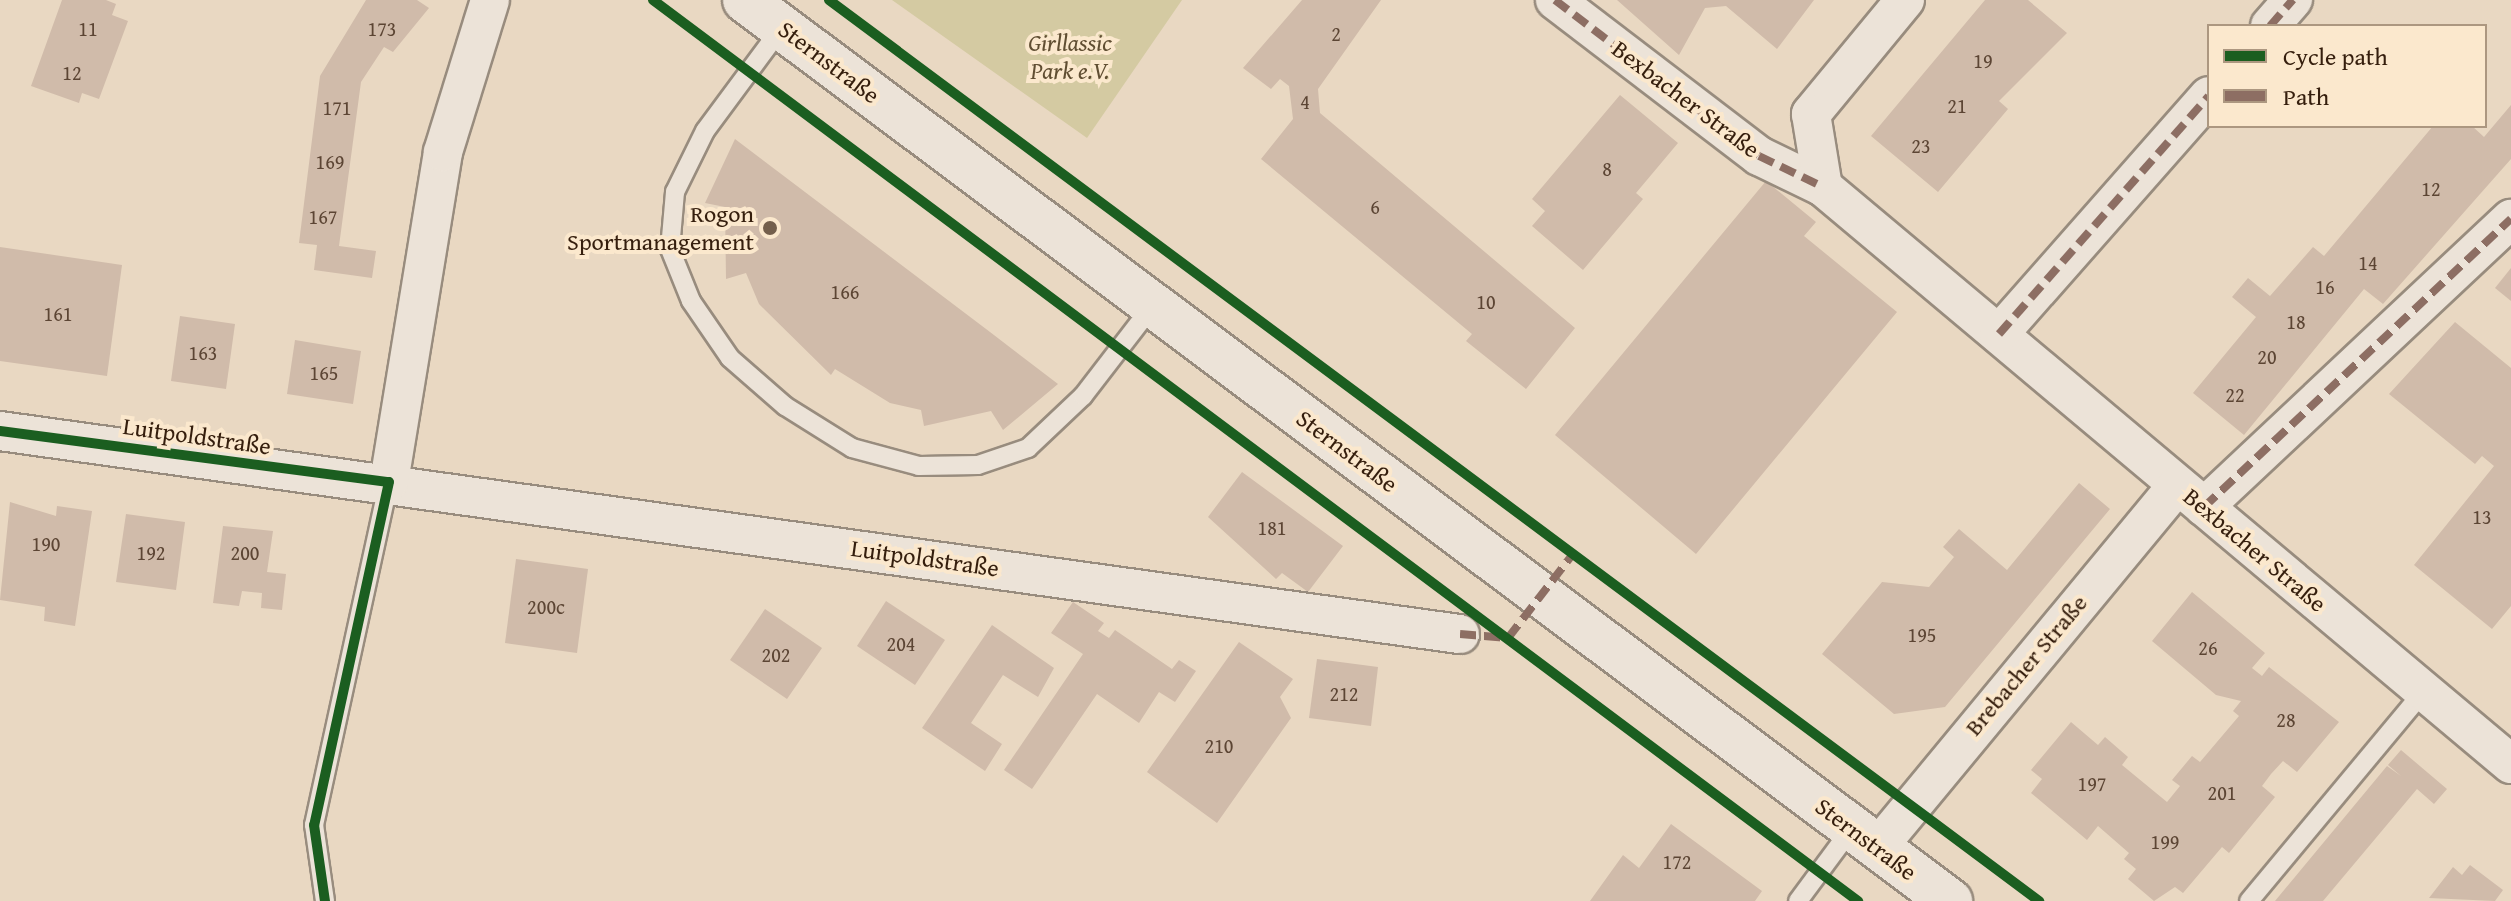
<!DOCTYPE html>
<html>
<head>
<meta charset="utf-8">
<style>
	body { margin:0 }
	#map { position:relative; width:2511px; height:901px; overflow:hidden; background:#e9d8c2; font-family:"Gentium Book Plus",serif }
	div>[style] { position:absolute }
	.green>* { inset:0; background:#d4caa2 }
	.building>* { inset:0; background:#d0bbaa }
	.roads { filter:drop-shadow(2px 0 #988c7e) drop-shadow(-2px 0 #988c7e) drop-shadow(0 2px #988c7e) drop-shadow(0 -2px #988c7e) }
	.service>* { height:18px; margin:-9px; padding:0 9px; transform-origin:9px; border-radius:9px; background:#ece3d8 }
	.minor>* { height:38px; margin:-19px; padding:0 19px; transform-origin:19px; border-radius:19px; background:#ece3d8 }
	.secondary>* { height:44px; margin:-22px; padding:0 22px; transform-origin:22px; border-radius:22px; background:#ece3d8 }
	.quiet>* { height:8px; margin-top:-4px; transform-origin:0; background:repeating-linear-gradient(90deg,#8d6e63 0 16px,transparent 0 24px) }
	.cycleway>* { height:10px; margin:-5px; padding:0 5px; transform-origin:5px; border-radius:5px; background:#1b5e20 }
	.dots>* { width:22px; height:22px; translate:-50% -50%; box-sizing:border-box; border:4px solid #fbe8cd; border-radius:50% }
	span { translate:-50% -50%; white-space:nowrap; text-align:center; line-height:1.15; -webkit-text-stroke:8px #fbe8cd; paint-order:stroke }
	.number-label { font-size:20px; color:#5c4534 }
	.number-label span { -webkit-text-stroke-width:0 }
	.park-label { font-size:24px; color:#604e32; font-style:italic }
	.street-label { font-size:24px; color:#351e0d }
	.poi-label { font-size:24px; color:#351e0d }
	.right { translate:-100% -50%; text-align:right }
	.legend { position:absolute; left:2207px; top:24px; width:280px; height:104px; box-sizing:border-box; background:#fbe8cd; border:2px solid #ac9780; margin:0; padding:10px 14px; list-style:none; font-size:24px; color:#351e0d }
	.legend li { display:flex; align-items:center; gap:16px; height:40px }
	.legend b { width:40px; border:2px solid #ac9780 }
</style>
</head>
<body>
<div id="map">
	<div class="green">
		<i style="clip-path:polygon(892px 0,1182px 0,1087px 138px)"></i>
	</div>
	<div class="building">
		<i style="clip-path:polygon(62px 0,106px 0,116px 4px,112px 15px,128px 21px,99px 99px,82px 93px,79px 103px,31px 86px)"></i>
		<i style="clip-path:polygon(366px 0,417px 0,429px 8px,393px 52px,384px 47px,361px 82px,339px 246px,376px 251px,372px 278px,314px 270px,317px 245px,299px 243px,320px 76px)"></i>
		<i style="clip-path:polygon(1302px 0,1381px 0,1318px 89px,1320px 113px,1575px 328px,1526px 389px,1466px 341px,1472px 334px,1261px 159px,1293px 119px,1289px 86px,1280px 79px,1271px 89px,1243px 68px)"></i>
		<i style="clip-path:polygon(1617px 0,1814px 0,1777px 49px,1726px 6px,1705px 8px,1679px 55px)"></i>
		<i style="clip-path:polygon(1985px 0,2028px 0,2067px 33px,1999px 101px,2008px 109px,1938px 192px,1871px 136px)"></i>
		<i style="clip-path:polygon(1620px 95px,1678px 143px,1636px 193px,1643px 199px,1583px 270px,1532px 226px,1545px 211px,1532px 199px)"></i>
		<i style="clip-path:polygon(2511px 105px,2511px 159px,2383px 304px,2364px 289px,2244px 435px,2193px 393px,2256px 317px,2232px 297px,2248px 278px,2270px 296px,2313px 247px,2324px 256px,2433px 126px,2472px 126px,2484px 137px)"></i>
		<i style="clip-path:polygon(735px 139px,990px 332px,1058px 384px,1003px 430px,991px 411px,924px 426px,921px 410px,890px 403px,835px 369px,831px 375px,759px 304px,746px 273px,726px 279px,725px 207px,705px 203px)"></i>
		<i style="clip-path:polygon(1766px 181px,1816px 222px,1804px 236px,1897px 312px,1696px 554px,1555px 435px)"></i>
		<i style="clip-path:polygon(0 247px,122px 265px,107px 376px,0 361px)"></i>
		<i style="clip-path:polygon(2511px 268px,2511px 301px,2495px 288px)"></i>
		<i style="clip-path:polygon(180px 316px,235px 324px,226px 389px,171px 381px)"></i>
		<i style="clip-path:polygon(2455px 322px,2511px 368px,2511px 606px,2492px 629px,2414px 565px,2494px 466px,2482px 456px,2475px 464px,2389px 394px)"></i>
		<i style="clip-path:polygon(295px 340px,361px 351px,353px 404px,287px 394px)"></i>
		<i style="clip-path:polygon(1242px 472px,1343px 546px,1308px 592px,1282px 573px,1276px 579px,1208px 517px)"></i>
		<i style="clip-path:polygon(2079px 483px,2110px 509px,1945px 707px,1894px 714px,1822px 654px,1882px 582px,1929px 587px,1954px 557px,1943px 547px,1959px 529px,2007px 570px)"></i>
		<i style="clip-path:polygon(10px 502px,56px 516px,57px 506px,92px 511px,75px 626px,44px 621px,45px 607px,0 600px)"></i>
		<i style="clip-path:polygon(126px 514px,185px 522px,176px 590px,116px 582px)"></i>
		<i style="clip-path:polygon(223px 526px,273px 531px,267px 572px,286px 574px,282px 610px,261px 608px,262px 593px,242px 591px,239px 606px,213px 603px)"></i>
		<i style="clip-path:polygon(516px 559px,588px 569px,577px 653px,505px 643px)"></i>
		<i style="clip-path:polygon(2192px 592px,2265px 653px,2252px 668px,2262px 676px,2269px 667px,2339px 722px,2297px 772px,2283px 761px,2271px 774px,2262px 786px,2275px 797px,2229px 853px,2222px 847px,2183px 893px,2175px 887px,2154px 901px,2128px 879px,2136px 869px,2124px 859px,2129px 853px,2098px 826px,2087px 840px,2031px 793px,2042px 779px,2031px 770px,2071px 722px,2098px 745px,2105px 737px,2128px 757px,2122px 765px,2167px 802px,2180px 786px,2172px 780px,2192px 756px,2200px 762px,2239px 716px,2233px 711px,2241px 701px,2216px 695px,2152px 641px)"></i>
		<i style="clip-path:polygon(886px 601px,945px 640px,915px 685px,857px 646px)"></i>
		<i style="clip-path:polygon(1073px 602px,1104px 623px,1098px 631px,1109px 638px,1115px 630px,1172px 669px,1179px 660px,1196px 671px,1175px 702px,1159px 692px,1139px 723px,1097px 694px,1032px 789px,1004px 770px,1083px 654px,1051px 633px)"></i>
		<i style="clip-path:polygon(765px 609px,822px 648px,787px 699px,730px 660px)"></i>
		<i style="clip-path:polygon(992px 625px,1054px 668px,1038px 697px,1003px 675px,971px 723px,1002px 744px,985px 771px,922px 728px)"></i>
		<i style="clip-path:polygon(1239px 642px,1293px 679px,1280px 697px,1291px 718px,1217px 823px,1147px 772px)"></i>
		<i style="clip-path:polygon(1317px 659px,1378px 667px,1371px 726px,1309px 718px)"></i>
		<i style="clip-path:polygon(2401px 750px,2447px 789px,2434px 804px,2417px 789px,2323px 901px,2275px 901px,2387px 766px,2401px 776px,2388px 765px)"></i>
		<i style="clip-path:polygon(1671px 824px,1762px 891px,1755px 901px,1590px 901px,1623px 855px,1639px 868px)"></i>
		<i style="clip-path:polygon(2470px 865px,2503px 890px,2495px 901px,2429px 898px,2453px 867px,2462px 875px)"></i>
	</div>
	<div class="roads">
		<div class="service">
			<i style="left:782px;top:27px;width:129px;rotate:126.5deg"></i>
			<i style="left:705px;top:131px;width:68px;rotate:116.2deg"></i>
			<i style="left:675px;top:192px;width:57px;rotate:95deg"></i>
			<i style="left:670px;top:249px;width:56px;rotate:68deg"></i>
			<i style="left:691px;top:301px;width:69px;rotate:55.6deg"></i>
			<i style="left:730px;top:358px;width:73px;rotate:41.1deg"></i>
			<i style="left:785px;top:406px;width:79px;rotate:32.1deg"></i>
			<i style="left:852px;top:448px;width:69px;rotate:15deg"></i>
			<i style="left:919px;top:466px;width:59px;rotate:-1deg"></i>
			<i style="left:978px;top:465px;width:53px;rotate:-18.8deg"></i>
			<i style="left:1028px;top:448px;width:76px;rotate:-43.4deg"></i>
			<i style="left:1083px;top:396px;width:115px;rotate:-52.4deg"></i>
			<i style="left:325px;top:901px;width:77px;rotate:-98.2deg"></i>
			<i style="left:314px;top:825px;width:351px;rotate:-77.7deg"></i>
			<i style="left:1798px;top:901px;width:91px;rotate:-53.5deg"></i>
			<i style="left:2249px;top:901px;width:273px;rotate:-50.2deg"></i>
		</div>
		<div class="minor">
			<i style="left:1555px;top:0;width:257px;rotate:37.4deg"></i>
			<i style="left:1759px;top:156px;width:71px;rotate:25.8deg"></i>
			<i style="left:1905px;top:0;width:148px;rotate:129.5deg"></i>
			<i style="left:1811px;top:114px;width:74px;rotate:80.7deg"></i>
			<i style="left:1823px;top:187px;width:898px;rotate:39.99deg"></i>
			<i style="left:2270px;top:26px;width:35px;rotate:-49deg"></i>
			<i style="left:1999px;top:334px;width:317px;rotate:-48.6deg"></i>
			<i style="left:0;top:431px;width:1474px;rotate:7.92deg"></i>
			<i style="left:389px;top:482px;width:334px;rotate:-80.7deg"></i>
			<i style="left:443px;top:152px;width:159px;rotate:-72.8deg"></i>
			<i style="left:2204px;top:507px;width:421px;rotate:-43.2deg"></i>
			<i style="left:1878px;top:847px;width:469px;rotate:-50.4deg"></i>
		</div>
		<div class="secondary">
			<i style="left:745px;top:0;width:1505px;rotate:36.79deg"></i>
		</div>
	</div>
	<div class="quiet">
		<i style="left:1555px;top:0;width:257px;rotate:37.4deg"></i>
		<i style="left:1759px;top:156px;width:71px;rotate:25.8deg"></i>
		<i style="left:2270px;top:26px;width:35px;rotate:-49deg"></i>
		<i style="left:1999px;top:334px;width:317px;rotate:-48.6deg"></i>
		<i style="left:2204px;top:507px;width:421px;rotate:-43.2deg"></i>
		<i style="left:1460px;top:634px;width:48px;rotate:4.8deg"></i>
		<i style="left:1508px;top:638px;width:106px;rotate:-52.3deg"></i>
	</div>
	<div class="cycleway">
		<i style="left:653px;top:0;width:1505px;rotate:36.79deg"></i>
		<i style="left:829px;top:0;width:1509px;rotate:36.67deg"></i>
		<i style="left:0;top:431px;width:392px;rotate:7.5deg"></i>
		<i style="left:389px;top:482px;width:351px;rotate:102.3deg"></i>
		<i style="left:314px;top:825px;width:77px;rotate:81.8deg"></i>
	</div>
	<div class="dots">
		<i style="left:770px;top:228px;background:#745f4c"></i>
	</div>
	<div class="number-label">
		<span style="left:88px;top:28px">11</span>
		<span style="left:382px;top:28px">173</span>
		<span style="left:1336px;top:33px">2</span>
		<span style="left:1983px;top:60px">19</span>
		<span style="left:72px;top:72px">12</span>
		<span style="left:1305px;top:101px">4</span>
		<span style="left:1957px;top:105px">21</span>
		<span style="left:337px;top:107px">171</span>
		<span style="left:1921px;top:145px">23</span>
		<span style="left:330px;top:161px">169</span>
		<span style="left:1607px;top:168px">8</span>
		<span style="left:2431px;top:188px">12</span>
		<span style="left:1375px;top:206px">6</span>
		<span style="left:323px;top:216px">167</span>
		<span style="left:2368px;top:262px">14</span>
		<span style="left:2325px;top:286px">16</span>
		<span style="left:845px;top:291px">166</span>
		<span style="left:1486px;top:301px">10</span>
		<span style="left:58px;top:313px">161</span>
		<span style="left:2296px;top:321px">18</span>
		<span style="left:203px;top:352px">163</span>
		<span style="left:2267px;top:356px">20</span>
		<span style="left:324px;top:372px">165</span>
		<span style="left:2235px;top:394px">22</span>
		<span style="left:2482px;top:516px">13</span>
		<span style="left:1272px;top:527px">181</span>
		<span style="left:46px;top:543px">190</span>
		<span style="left:151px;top:552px">192</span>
		<span style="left:245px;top:552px">200</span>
		<span style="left:546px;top:606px">200c</span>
		<span style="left:1922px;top:634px">195</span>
		<span style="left:901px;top:643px">204</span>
		<span style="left:2208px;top:647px">26</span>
		<span style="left:776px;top:654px">202</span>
		<span style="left:1344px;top:693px">212</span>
		<span style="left:2286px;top:719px">28</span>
		<span style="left:1219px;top:745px">210</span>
		<span style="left:2092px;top:783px">197</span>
		<span style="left:2222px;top:792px">201</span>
		<span style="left:2165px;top:841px">199</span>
		<span style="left:1677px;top:861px">172</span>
	</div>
	<div class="park-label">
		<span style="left:1070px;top:57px">Girllassic<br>Park e.V.</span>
	</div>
	<div class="street-label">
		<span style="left:829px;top:62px;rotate:37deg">Sternstraße</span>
		<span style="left:1686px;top:99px;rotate:37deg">Bexbacher Straße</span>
		<span style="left:197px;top:436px;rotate:8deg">Luitpoldstraße</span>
		<span style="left:1347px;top:451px;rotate:37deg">Sternstraße</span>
		<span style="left:2255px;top:550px;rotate:40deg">Bexbacher Straße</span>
		<span style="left:925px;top:558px;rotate:8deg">Luitpoldstraße</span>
		<span style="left:2026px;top:665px;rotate:-50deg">Brebacher Straße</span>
		<span style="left:1866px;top:839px;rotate:37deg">Sternstraße</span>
	</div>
	<div class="poi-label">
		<span class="right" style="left:754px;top:228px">Rogon<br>Sportmanagement</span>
	</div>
	<ul class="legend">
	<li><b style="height:10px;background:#1b5e20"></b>Cycle path</li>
	<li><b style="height:10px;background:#8d6e63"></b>Path</li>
	</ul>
</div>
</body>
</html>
